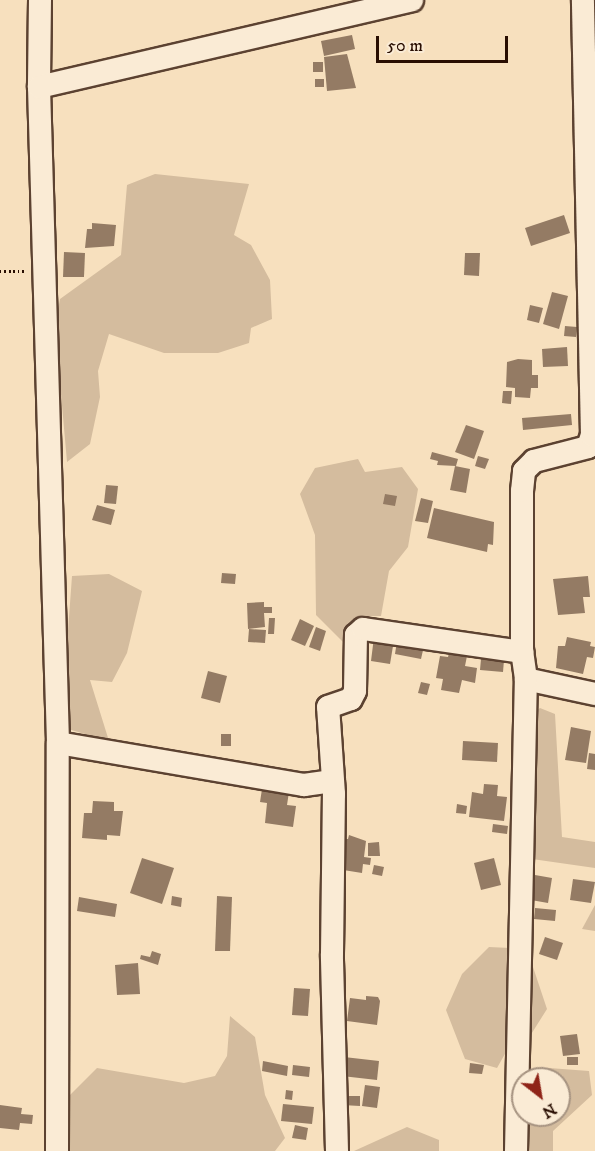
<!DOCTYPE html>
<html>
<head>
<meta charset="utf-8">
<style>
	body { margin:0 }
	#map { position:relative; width:595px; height:1151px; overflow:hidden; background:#f7e0be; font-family:"IM FELL DW Pica",serif }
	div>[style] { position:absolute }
	.green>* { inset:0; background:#d4bc9e }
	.building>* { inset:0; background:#947b64 }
	.path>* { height:3px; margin-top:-1.5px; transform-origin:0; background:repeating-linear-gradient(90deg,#290e02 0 1.5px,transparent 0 4.5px) }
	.roads { filter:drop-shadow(2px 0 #5c4231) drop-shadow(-2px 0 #5c4231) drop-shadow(0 2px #5c4231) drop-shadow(0 -2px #5c4231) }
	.minor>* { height:22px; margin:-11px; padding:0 11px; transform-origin:11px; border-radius:11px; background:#faebd5 }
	span { translate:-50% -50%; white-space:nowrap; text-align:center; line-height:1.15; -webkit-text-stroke:5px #faebd5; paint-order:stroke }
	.north { position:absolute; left:511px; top:1067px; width:60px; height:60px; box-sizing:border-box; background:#faebd5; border:2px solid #a69381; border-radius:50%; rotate:149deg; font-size:16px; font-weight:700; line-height:24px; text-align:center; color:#290e02 }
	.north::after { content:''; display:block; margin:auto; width:21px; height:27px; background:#8f2418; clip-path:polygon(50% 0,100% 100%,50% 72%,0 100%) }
	.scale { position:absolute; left:376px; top:36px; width:132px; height:27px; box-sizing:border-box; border:3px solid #290e02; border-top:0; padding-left:8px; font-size:18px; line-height:21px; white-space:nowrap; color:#290e02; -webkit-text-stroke:4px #faebd5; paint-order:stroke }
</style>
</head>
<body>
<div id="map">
	<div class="green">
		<i style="clip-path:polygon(155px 174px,249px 184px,234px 235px,251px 245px,270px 280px,272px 319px,251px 328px,249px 343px,218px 353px,164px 353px,109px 334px,98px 371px,100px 397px,90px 444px,67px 462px,55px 326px,60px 299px,121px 255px,127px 185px)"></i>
		<i style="clip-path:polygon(358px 459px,365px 472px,402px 467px,418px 489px,408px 547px,389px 571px,381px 616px,358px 616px,348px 647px,316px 615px,315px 535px,300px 494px,315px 468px)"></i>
		<i style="clip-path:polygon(109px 574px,142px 591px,127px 653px,112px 682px,90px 680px,109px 741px,61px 727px,72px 576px)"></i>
		<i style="clip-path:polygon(540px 708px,555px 714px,562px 837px,595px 842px,595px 868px,525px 858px,523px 721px)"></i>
		<i style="clip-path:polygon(595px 905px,595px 931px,582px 929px)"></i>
		<i style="clip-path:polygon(489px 947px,527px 949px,547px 1009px,530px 1036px,510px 1045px,497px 1068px,465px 1059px,446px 1010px,462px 974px)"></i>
		<i style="clip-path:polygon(230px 1016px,255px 1037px,265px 1095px,285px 1138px,275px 1151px,63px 1151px,63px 1102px,97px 1068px,184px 1083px,215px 1076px,227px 1056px)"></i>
		<i style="clip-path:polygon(549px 1068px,589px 1071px,592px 1095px,553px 1131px,553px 1151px,521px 1151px,525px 1115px,559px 1115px,559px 1079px,536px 1079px)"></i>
		<i style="clip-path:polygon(407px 1127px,439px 1140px,439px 1151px,354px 1151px)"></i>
	</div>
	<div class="building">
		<i style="clip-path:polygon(352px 35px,355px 49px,324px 56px,321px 41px)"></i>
		<i style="clip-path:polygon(347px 54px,356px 88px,327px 91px,324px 57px)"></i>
		<i style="clip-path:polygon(313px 62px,323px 62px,323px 72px,313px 72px)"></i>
		<i style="clip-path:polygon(315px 79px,324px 79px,324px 87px,315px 87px)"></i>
		<i style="clip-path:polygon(564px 215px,570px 233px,531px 246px,525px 228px)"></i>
		<i style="clip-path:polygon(92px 223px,116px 225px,114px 246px,85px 248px,87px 229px,92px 229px)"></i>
		<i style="clip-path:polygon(64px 252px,85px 253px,84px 277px,63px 277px)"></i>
		<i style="clip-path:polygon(465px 253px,480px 253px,479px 276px,464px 275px)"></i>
		<i style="clip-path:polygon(552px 292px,568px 296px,559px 329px,543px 324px)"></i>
		<i style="clip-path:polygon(530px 305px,543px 308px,539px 323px,527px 320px)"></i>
		<i style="clip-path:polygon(565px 326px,577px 327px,576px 337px,564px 336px)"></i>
		<i style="clip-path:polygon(567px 347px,568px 366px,543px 367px,542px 349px)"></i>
		<i style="clip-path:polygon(518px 359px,532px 360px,532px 375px,538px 375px,538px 388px,531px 388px,530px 398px,515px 397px,515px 388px,506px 387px,507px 362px)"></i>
		<i style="clip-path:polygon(503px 391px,512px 391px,511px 404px,502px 403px)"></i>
		<i style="clip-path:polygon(571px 414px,572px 425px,523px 430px,522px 418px)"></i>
		<i style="clip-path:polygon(466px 425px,484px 431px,474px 459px,455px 452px)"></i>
		<i style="clip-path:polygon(432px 452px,458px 459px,456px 466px,437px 465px,438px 461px,430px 459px)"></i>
		<i style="clip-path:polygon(478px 456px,489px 459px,485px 469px,475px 466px)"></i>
		<i style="clip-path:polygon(455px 466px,470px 469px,466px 493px,450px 490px)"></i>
		<i style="clip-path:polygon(106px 485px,118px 486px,116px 504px,104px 503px)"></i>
		<i style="clip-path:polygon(385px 494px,397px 496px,395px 506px,383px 504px)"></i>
		<i style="clip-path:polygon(421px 498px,433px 501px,428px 523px,415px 521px)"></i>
		<i style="clip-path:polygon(97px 505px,115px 510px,111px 525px,92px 520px)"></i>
		<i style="clip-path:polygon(434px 508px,494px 522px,493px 545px,488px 544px,487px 552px,427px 538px)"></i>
		<i style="clip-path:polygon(222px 573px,236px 574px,235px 584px,221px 583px)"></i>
		<i style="clip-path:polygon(588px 576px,590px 597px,583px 597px,585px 613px,558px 615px,553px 579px)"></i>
		<i style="clip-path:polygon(264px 602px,264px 607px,272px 607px,272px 613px,264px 613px,265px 627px,248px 629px,247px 603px)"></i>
		<i style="clip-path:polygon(269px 618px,275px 618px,274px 634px,268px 634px)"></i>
		<i style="clip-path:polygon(300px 619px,314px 626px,305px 646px,291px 640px)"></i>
		<i style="clip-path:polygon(316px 627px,326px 631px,320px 651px,309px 647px)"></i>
		<i style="clip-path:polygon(249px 629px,266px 630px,265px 643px,248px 642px)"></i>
		<i style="clip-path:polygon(374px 637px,394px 640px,390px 664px,371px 661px)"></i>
		<i style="clip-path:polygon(567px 637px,591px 642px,590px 646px,595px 647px,593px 658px,587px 657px,583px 674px,556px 668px,558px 646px,565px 646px)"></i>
		<i style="clip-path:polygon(397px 641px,424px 646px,421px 659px,395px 654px)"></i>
		<i style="clip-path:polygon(449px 653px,467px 656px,465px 666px,477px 668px,475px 683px,462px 680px,459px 693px,441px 690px,443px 679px,436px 678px,440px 656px,448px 657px)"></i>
		<i style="clip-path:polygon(481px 659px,504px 660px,503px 672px,480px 670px)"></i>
		<i style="clip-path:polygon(208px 671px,227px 676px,220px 703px,201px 698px)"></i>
		<i style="clip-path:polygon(421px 682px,430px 684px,427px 695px,418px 693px)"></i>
		<i style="clip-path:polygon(571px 727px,591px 731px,586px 763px,565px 760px)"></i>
		<i style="clip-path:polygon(221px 734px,231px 734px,231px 746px,221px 746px)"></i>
		<i style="clip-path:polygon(463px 741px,498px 743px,497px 762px,462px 760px)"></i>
		<i style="clip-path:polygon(589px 753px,595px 754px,595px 770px,587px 769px)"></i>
		<i style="clip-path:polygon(484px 784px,498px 785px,497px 796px,507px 797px,504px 821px,469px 817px,472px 792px,483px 794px)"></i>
		<i style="clip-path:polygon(262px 789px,289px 792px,287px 805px,296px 806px,293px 827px,265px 823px,267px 803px,260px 802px)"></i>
		<i style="clip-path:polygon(93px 801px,114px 802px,114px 811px,123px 811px,120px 836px,107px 835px,107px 840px,82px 838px,84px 813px,92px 813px)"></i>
		<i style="clip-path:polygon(457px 804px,467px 806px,466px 814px,456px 813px)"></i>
		<i style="clip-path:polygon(493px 824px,508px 826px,507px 834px,492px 832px)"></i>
		<i style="clip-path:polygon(349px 835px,366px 841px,364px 857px,371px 858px,370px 865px,363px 864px,362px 873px,337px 869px,341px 839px,348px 839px)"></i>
		<i style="clip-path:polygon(379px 842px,380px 856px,368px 856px,368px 843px)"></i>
		<i style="clip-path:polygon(142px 858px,174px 868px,162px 904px,130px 893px)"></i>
		<i style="clip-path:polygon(494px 858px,501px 885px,481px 890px,474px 863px)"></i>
		<i style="clip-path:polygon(374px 865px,384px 867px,382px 876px,372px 874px)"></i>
		<i style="clip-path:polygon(535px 875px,552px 878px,548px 903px,531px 900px)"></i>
		<i style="clip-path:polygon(573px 879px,595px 882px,591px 903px,570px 900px)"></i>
		<i style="clip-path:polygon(172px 896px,182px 898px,181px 907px,171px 905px)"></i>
		<i style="clip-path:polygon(217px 896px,232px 897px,230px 951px,215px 951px)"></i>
		<i style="clip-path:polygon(79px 897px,117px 904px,115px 917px,77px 911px)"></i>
		<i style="clip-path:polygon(535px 908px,556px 910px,555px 921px,534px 919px)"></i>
		<i style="clip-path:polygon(545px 937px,563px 943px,557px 960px,539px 954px)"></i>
		<i style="clip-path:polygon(152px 951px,161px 954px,158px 965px,140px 959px,141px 955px,150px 957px)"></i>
		<i style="clip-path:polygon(138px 963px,140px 994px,117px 995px,115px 965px)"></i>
		<i style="clip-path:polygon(294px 988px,310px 989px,308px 1016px,292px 1015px)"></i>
		<i style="clip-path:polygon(366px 996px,378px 997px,380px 1001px,377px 1025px,347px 1021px,350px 998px,366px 1000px)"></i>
		<i style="clip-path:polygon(577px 1034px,580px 1054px,563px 1056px,560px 1036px)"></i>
		<i style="clip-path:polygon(344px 1057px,379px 1061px,377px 1080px,342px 1076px)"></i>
		<i style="clip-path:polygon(567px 1057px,578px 1057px,578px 1065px,567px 1065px)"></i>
		<i style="clip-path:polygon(263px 1061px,288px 1066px,287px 1076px,262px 1071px)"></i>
		<i style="clip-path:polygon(470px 1063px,484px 1065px,482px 1074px,469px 1073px)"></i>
		<i style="clip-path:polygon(293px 1065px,310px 1067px,309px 1077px,292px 1075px)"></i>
		<i style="clip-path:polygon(365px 1085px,380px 1087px,377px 1108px,362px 1106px)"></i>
		<i style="clip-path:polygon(286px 1090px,293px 1091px,292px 1100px,285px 1099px)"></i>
		<i style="clip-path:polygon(342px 1096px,360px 1096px,360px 1106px,342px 1105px)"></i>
		<i style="clip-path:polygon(283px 1104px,314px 1107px,312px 1124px,281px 1121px)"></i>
		<i style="clip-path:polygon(0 1105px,22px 1108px,21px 1114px,33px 1115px,32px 1124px,20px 1123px,19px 1130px,0 1128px)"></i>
		<i style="clip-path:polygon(295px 1125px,308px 1128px,306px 1140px,292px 1138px)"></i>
	</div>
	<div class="path">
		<i style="left:0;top:271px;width:24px"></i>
	</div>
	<div class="roads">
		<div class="minor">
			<i style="left:40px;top:0;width:87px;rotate:90.7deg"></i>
			<i style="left:39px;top:87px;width:656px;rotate:88.34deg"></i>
			<i style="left:39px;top:87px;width:383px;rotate:-13.1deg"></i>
			<i style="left:526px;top:679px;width:71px;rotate:12.3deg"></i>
			<i style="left:57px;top:1151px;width:408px;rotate:-89.9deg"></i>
			<i style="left:58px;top:743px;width:250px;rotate:9.7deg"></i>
			<i style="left:304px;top:785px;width:27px;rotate:-8deg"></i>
			<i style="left:337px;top:1151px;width:197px;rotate:-91.5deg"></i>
			<i style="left:332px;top:954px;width:160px;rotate:-89.3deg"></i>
			<i style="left:334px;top:794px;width:87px;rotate:-93.9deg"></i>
			<i style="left:328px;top:707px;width:24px;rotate:-19deg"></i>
			<i style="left:351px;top:699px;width:9px;rotate:-63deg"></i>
			<i style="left:355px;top:691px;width:56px;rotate:-89deg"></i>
			<i style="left:356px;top:635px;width:9px;rotate:-41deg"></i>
			<i style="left:363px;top:629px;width:161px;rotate:8.2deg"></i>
			<i style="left:516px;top:1151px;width:472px;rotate:-88.8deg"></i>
			<i style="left:526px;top:679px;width:27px;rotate:-98deg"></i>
			<i style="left:522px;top:652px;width:161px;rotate:-90deg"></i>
			<i style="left:522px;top:491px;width:20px;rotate:-84deg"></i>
			<i style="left:524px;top:471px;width:14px;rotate:-45deg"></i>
			<i style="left:534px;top:461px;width:56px;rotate:-14.5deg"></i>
			<i style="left:588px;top:447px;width:13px;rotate:-72deg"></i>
			<i style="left:592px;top:435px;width:435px;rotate:-91.2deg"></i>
		</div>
	</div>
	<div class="north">N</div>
	<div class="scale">50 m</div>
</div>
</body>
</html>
